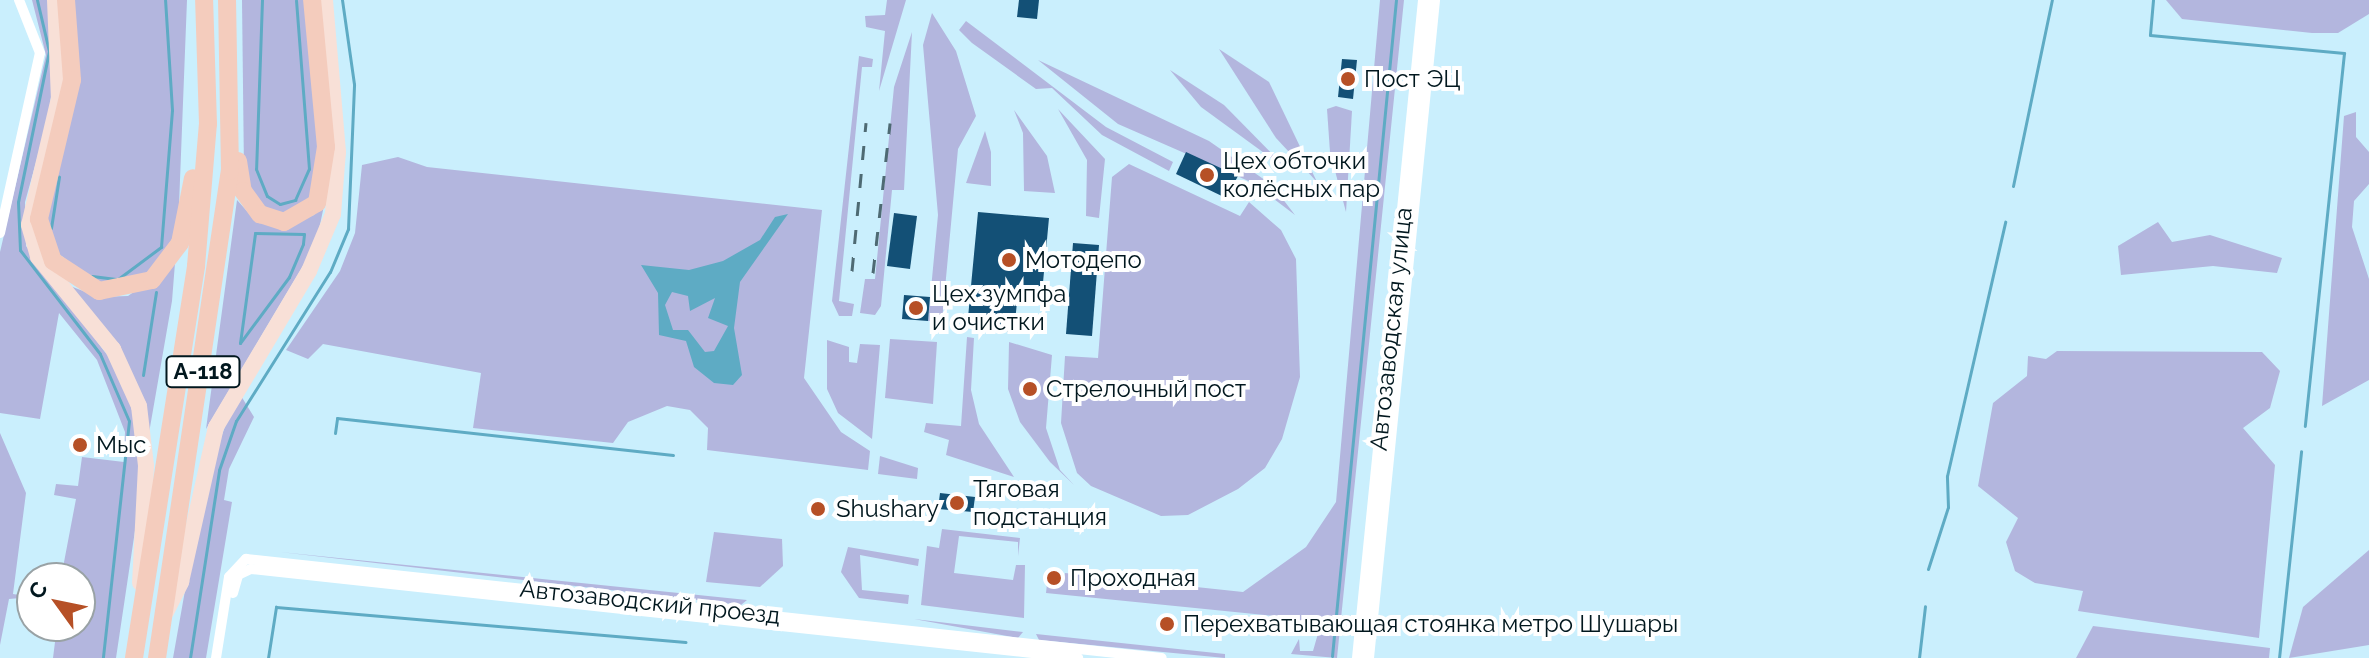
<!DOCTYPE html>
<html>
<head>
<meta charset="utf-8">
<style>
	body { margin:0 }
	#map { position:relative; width:2369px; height:658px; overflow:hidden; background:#caeffd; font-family:Raleway,sans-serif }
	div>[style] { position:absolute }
	.green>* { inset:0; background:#b3b6de }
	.water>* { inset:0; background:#5eabc4 }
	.stream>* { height:3px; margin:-1.5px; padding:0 1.5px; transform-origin:1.5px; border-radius:1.5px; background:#5eabc4 }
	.building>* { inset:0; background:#135076 }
	.minor>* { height:10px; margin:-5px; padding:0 5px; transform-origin:5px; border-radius:5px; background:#fff }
	.tertiary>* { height:12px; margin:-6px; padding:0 6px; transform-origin:6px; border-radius:6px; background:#fff }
	.primary>* { height:16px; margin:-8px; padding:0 8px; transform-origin:8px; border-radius:8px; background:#f8e0d7 }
	.motorway>* { height:18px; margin:-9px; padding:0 9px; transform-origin:9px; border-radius:9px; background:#f4ccbd }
	.rail>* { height:3px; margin-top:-1.5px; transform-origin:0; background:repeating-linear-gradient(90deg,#4e6a73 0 14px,transparent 0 28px) }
	.dots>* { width:22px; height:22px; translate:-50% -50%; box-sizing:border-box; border:4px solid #fff; border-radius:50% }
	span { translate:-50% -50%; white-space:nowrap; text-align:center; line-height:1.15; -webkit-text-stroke:8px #fff; paint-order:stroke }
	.shield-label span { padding:2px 6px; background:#fff; border:2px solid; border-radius:6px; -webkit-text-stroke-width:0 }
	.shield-label { font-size:22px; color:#01171e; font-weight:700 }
	.poi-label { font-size:24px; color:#01171e }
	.left { translate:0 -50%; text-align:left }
	.street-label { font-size:24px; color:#01171e }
	.north { position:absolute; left:16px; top:562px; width:80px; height:80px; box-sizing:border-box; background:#fff; border:2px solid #99a2a5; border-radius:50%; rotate:303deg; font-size:22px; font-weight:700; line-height:32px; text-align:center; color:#01171e }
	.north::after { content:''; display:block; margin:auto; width:28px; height:36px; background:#b65026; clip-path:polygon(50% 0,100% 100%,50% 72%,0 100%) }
</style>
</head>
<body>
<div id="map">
	<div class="green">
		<i style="clip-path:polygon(32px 0,49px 0,58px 45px,48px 119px,25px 202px,26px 246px,122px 375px,139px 435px,140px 497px,116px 658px,53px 658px,57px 626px,80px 626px,80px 578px,61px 578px,76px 499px,54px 495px,56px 484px,78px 486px,82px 457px,124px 462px,125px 432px,97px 360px,59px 313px,40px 419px,0 413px,0 252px,46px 55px)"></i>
		<i style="clip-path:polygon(71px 0,187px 0,178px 231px,144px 278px,99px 285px,50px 247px,46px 209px,78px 77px)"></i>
		<i style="clip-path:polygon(242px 0,308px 0,320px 153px,312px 200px,285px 215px,256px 205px,244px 172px)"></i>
		<i style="clip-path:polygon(887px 0,906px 0,879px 91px,885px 31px,866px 27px,865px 16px,885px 15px)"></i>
		<i style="clip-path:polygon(1380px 0,1404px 0,1337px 658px,1291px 654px,1299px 639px,1300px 651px,1313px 651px,1321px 623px,1301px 627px,1293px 618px,1046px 593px,1047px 584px,1063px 585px,1065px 573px,1243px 592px,1306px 547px,1336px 502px)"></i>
		<i style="clip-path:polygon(2166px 0,2369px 0,2369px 14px,2338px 33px,2312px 33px,2182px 19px)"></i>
		<i style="clip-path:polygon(932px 13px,956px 51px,976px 116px,958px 149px,942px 321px,928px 321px,938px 215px,923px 45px)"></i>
		<i style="clip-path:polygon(966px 21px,1106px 127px,1173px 162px,1169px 171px,1102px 135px,1052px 88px,1036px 89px,972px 43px,959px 30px)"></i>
		<i style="clip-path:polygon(912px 32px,904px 190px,892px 190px,881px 306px,875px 315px,860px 313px,865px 279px,875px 279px,894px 87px)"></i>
		<i style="clip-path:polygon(1219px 49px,1269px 82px,1317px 182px,1276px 138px)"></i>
		<i style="clip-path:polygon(859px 56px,873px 59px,872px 67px,862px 67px,839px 301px,854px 304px,852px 316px,839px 316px,832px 301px)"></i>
		<i style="clip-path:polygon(1038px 60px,1209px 141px,1272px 185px,1295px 215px,1253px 183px,1118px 124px)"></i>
		<i style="clip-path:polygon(1170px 70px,1224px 105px,1289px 171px,1201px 107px)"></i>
		<i style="clip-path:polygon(1336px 106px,1352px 111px,1346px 212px,1330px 152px,1327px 109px)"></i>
		<i style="clip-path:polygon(1058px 109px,1105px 159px,1099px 218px,1086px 216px,1087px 160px)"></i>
		<i style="clip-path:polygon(1014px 110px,1047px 156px,1055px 193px,1024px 191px,1023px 133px)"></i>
		<i style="clip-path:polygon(2356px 112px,2356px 137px,2369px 152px,2369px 184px,2354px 201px,2352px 227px,2369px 279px,2369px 380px,2322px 406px,2344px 116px)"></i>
		<i style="clip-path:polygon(985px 131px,991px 152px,991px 186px,966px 183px)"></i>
		<i style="clip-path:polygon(398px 157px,427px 167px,822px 210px,804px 378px,841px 432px,870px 451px,868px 470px,707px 450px,708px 428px,690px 410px,667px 406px,628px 422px,613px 443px,473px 428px,481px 373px,323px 344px,308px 359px,286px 350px,340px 271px,355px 233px,362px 165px)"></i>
		<i style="clip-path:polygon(1129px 164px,1240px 216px,1249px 202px,1281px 230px,1296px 259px,1300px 377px,1282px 439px,1265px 468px,1238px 489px,1188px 515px,1161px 516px,1091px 486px,1077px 473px,1061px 423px,1065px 356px,1098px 358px,1112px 177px)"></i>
		<i style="clip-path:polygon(327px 191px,316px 244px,206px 429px,237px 200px,254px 219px,285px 227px,314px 215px)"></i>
		<i style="clip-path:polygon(2158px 222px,2172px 242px,2210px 235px,2282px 258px,2277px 273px,2213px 266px,2121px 275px,2118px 246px)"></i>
		<i style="clip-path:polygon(175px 263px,172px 301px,149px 433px,70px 286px,99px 297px,128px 296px)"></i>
		<i style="clip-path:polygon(967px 337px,974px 338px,971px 390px,979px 424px,1014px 477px,946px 455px,949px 440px,924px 432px,926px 423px,961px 426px)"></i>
		<i style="clip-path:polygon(890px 339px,937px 342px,933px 404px,885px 398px)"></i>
		<i style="clip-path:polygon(827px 340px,849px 347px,849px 362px,857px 363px,860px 344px,880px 345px,872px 439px,838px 413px,827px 389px)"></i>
		<i style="clip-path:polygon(1009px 342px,1052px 355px,1046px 428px,1060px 470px,1074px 485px,1050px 462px,1020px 422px,1008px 389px)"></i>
		<i style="clip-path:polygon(2057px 351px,2262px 352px,2280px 371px,2270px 408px,2243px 428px,2275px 465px,2259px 638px,2078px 611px,2083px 591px,2035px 583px,2015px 571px,2006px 542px,2018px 518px,1978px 486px,1993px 403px,2027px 376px,2028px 356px,2046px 359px)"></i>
		<i style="clip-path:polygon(238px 391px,254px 417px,229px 469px,224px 500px,232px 502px,206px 658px,173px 658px,204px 484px)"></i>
		<i style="clip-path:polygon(0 433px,26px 493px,13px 594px,32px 597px,9px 599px,0 645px)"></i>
		<i style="clip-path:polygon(880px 456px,918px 468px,917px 479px,878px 474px)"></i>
		<i style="clip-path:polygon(942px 529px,1020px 538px,1018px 556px,1018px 542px,959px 536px,954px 573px,1013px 580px,1016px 565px,1025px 565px,1024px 618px,921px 605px,927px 546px,939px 548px)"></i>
		<i style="clip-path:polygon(714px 532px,782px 539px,783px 566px,760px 587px,706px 582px)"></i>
		<i style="clip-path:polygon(848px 547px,919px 559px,918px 566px,860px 555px,862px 590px,909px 595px,908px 604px,859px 598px,841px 572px)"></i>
		<i style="clip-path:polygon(2369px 550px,2369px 645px,2289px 658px,2303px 607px)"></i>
		<i style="clip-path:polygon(280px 552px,747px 600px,741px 605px)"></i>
		<i style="clip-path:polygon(914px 619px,1023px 632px,1018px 638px)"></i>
		<i style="clip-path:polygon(2093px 626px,2270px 648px,2269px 658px,2076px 658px)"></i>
		<i style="clip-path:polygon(1036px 634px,1225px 654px,1225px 658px,1039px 640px)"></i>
	</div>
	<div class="water">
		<i style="clip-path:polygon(evenodd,788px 214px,740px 282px,734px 328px,742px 375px,733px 385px,714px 383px,694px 367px,686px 341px,659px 335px,658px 293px,641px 265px,689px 270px,723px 261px,760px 240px,775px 217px,788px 214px,672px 292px,688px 296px,690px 311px,715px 298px,708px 318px,728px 326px,714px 351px,705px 352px,688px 330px,673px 330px,665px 305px,672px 292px)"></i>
	</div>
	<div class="stream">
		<i style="left:37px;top:0;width:52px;rotate:76.8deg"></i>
		<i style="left:49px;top:51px;width:154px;rotate:101.6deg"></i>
		<i style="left:18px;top:202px;width:48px;rotate:87.6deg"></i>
		<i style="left:20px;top:250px;width:131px;rotate:52.4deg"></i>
		<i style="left:100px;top:354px;width:73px;rotate:66.6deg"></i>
		<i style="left:129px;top:421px;width:238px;rotate:96.3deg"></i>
		<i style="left:262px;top:0;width:169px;rotate:92deg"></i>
		<i style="left:256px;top:169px;width:29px;rotate:68deg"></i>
		<i style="left:267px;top:196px;width:15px;rotate:32deg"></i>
		<i style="left:280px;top:204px;width:16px;rotate:-15deg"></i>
		<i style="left:295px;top:200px;width:34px;rotate:-66deg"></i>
		<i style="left:309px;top:169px;width:169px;rotate:-94.4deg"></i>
		<i style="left:2153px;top:0;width:35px;rotate:95deg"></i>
		<i style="left:2150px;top:35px;width:195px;rotate:5.3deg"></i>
		<i style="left:2344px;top:53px;width:375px;rotate:96deg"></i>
		<i style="left:2013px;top:186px;width:190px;rotate:-78.2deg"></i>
		<i style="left:51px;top:228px;width:52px;rotate:-81.1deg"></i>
		<i style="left:255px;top:233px;width:49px;rotate:1.2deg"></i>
		<i style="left:304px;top:234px;width:10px;rotate:96deg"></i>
		<i style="left:303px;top:244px;width:36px;rotate:113deg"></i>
		<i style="left:289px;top:277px;width:82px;rotate:126.6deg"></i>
		<i style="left:240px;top:343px;width:111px;rotate:-82.2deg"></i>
		<i style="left:92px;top:276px;width:26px;rotate:7deg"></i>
		<i style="left:118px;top:279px;width:54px;rotate:-36.7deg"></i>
		<i style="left:161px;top:247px;width:137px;rotate:-85.4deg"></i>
		<i style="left:172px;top:110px;width:110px;rotate:-93.6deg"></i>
		<i style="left:143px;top:375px;width:84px;rotate:-81.1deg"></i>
		<i style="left:335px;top:433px;width:15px;rotate:-82deg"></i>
		<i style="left:337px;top:418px;width:338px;rotate:6.3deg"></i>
		<i style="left:1928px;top:569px;width:65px;rotate:-72.1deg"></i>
		<i style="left:1948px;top:507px;width:31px;rotate:-92deg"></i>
		<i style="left:1947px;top:476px;width:261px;rotate:-77.1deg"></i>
		<i style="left:1332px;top:656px;width:659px;rotate:-84.43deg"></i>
		<i style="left:190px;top:658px;width:190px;rotate:-81.2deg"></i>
		<i style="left:219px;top:470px;width:52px;rotate:-70.9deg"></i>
		<i style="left:236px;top:421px;width:176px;rotate:-57.8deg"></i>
		<i style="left:330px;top:272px;width:47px;rotate:-67.3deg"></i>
		<i style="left:348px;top:229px;width:145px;rotate:-87.6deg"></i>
		<i style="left:354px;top:84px;width:85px;rotate:-98.1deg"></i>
		<i style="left:268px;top:658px;width:52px;rotate:-81.1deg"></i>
		<i style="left:276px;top:607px;width:411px;rotate:4.9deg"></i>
		<i style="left:1919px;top:658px;width:52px;rotate:-83.4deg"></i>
		<i style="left:2279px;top:658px;width:208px;rotate:-83.9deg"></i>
	</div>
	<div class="building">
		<i style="clip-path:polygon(1019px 0,1039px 0,1037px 19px,1017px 17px)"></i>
		<i style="clip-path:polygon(1342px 59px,1357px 60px,1353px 99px,1338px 97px)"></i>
		<i style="clip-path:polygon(1186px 152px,1238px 176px,1226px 198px,1176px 174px)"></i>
		<i style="clip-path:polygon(978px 212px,1049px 218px,1041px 304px,1017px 302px,1014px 332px,967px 328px)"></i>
		<i style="clip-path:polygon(894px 213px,917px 216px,910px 269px,887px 266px)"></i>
		<i style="clip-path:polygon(1073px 243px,1099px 245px,1092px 336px,1066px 334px)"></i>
		<i style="clip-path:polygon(904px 295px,930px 297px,928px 321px,902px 319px)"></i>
		<i style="clip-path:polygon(940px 493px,975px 497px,973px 512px,938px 509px)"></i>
	</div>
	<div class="minor">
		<i style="left:0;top:233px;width:184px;rotate:-77.5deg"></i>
		<i style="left:40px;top:53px;width:57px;rotate:-111.6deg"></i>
		<i style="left:233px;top:593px;width:19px;rotate:-74deg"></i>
		<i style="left:238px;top:575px;width:14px;rotate:-25deg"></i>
		<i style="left:251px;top:569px;width:832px;rotate:6.14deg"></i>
		<i style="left:216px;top:658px;width:82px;rotate:-80.9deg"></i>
		<i style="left:229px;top:577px;width:25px;rotate:-47deg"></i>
		<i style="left:246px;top:559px;width:921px;rotate:6.17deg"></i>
	</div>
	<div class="tertiary">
		<i style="left:1358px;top:658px;width:661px;rotate:-84.27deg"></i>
		<i style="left:1368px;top:658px;width:661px;rotate:-84.27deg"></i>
	</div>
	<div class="primary">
		<i style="left:55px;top:0;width:98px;rotate:87.7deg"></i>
		<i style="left:59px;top:98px;width:130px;rotate:103.3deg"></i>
		<i style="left:29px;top:225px;width:33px;rotate:74deg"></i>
		<i style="left:38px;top:257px;width:119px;rotate:50.8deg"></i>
		<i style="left:113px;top:349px;width:63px;rotate:65.5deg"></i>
		<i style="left:139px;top:406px;width:60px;rotate:83.3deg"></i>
		<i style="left:146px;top:466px;width:117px;rotate:92.9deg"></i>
		<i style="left:166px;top:612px;width:34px;rotate:-63deg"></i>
		<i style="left:181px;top:582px;width:159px;rotate:-77.3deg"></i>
		<i style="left:216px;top:427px;width:182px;rotate:-59.2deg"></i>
		<i style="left:309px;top:271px;width:62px;rotate:-67.2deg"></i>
		<i style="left:333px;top:214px;width:62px;rotate:-85.4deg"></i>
		<i style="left:338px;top:152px;width:153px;rotate:-94.9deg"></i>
	</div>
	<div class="motorway">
		<i style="left:66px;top:0;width:80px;rotate:85.7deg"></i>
		<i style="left:72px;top:80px;width:143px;rotate:103.4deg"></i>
		<i style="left:39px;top:219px;width:44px;rotate:71.6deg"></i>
		<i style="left:53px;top:261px;width:55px;rotate:33.1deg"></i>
		<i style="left:99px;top:291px;width:54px;rotate:-11.7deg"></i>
		<i style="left:152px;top:280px;width:46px;rotate:-52.9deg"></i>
		<i style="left:180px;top:243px;width:66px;rotate:-78.7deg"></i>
		<i style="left:238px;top:161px;width:30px;rotate:81deg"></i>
		<i style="left:243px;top:191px;width:29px;rotate:54deg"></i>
		<i style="left:260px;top:214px;width:25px;rotate:18deg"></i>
		<i style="left:284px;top:222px;width:38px;rotate:-30deg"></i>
		<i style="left:317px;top:203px;width:57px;rotate:-80.9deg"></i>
		<i style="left:326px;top:147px;width:148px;rotate:-95.4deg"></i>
		<i style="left:134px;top:658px;width:397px;rotate:-81deg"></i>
		<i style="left:196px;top:266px;width:143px;rotate:-85.2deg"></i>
		<i style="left:208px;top:124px;width:124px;rotate:-91.8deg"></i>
		<i style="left:157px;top:658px;width:492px;rotate:-81.5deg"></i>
		<i style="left:230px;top:171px;width:171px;rotate:-91deg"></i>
	</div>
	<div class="rail">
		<i style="left:852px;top:271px;width:149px;rotate:-84.6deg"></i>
		<i style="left:873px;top:273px;width:151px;rotate:-83.5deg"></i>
	</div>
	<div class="dots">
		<i style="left:1348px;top:79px;background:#b65026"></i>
		<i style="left:1207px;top:175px;background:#b65026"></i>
		<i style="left:1009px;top:260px;background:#b65026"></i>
		<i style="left:916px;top:308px;background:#b65026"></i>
		<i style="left:1030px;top:389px;background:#b65026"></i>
		<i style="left:80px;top:445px;background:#b65026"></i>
		<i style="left:957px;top:503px;background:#b65026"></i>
		<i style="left:818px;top:509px;background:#b65026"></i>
		<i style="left:1054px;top:578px;background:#b65026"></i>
		<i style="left:1167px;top:624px;background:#b65026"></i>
	</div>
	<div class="shield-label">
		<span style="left:203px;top:372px">А-118</span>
	</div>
	<div class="poi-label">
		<span class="left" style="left:1364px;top:79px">Пост ЭЦ</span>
		<span class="left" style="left:1223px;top:175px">Цех обточки<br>колёсных пар</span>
		<span class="left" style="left:1025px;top:260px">Мотодепо</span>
		<span class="left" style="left:932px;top:308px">Цех зумпфа<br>и очистки</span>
		<span class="left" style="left:1046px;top:389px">Стрелочный пост</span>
		<span class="left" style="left:96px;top:445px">Мыс</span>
		<span class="left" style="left:973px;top:503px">Тяговая<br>подстанция</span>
		<span class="left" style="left:836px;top:509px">Shushary</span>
		<span class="left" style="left:1070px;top:578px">Проходная</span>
		<span class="left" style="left:1183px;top:624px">Перехватывающая стоянка метро Шушары</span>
	</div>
	<div class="street-label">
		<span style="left:1391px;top:329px;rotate:-84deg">Автозаводская улица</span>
		<span style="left:650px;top:602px;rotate:6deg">Автозаводский проезд</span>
	</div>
	<div class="north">С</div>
</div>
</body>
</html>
